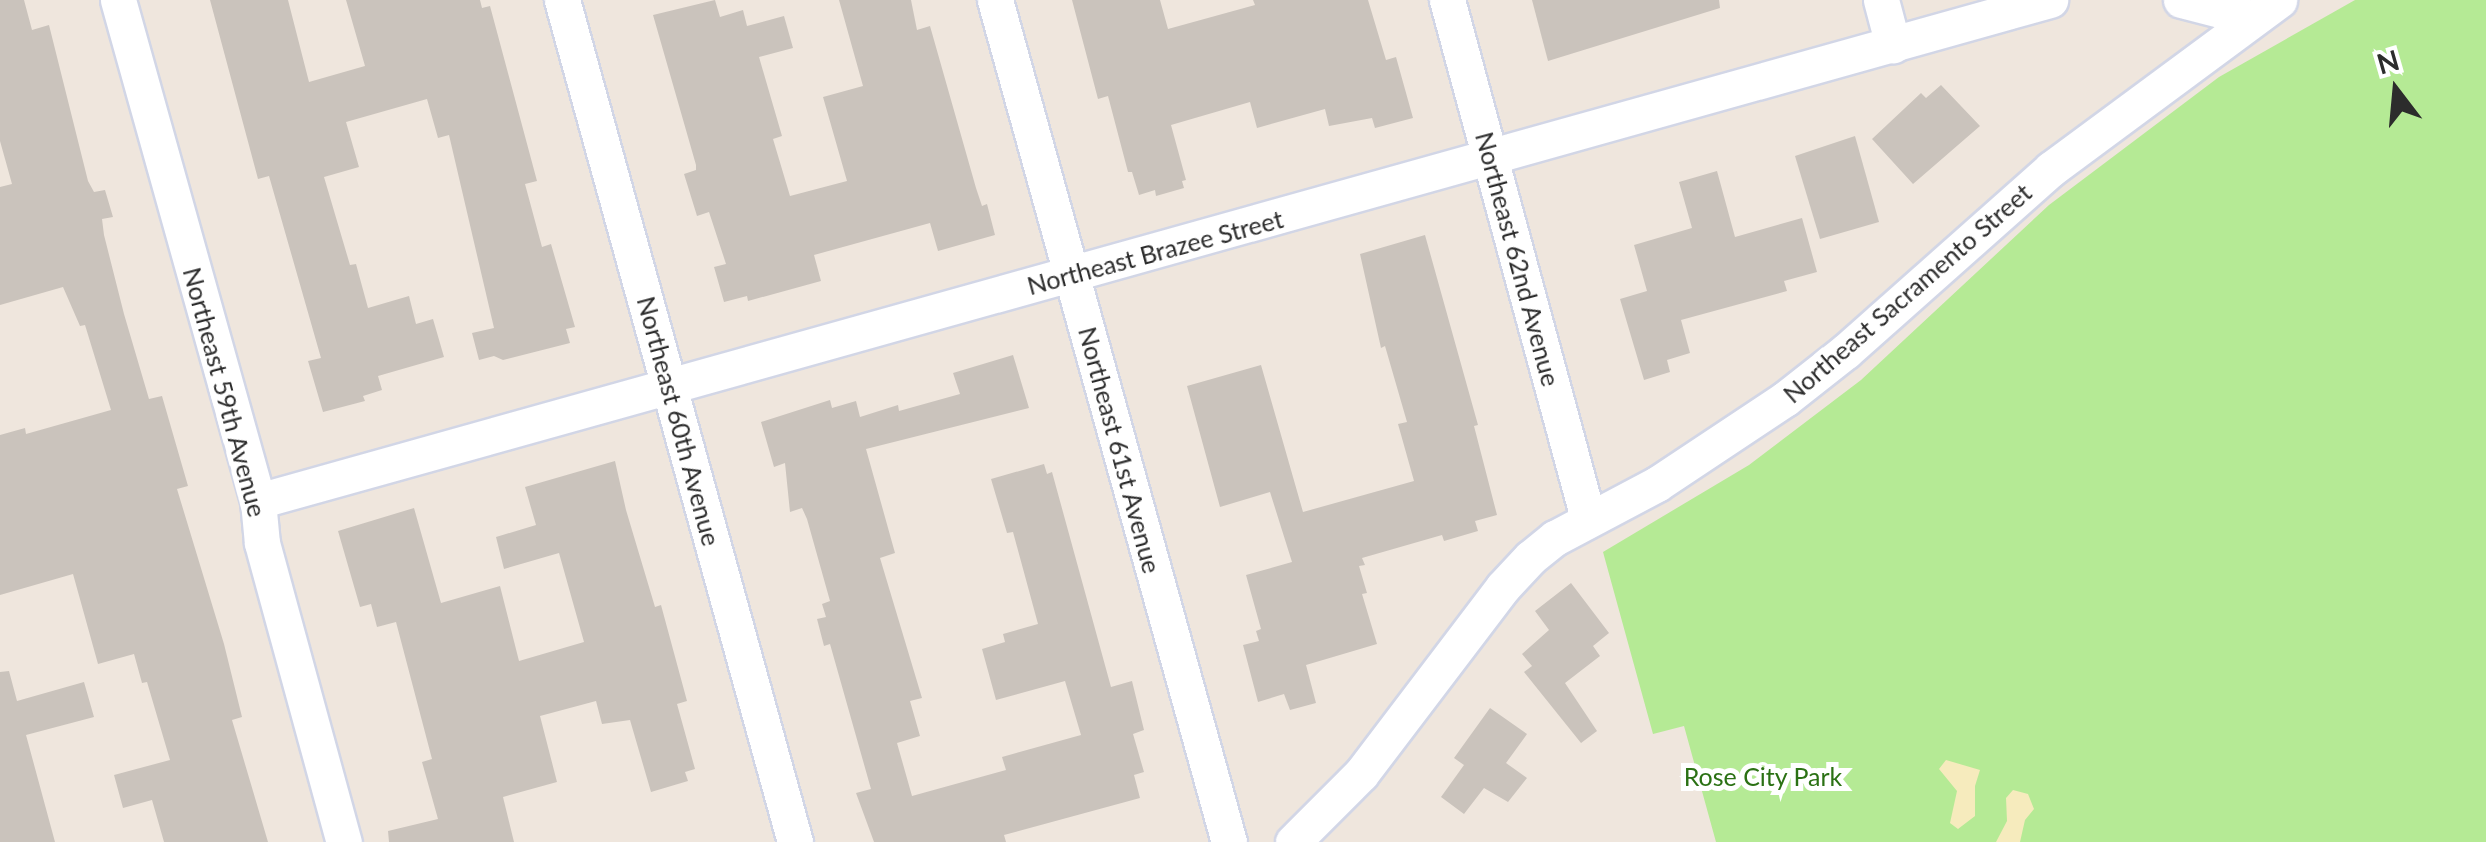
<!DOCTYPE html>
<html>
<head>
<meta charset="utf-8">
<style>
	body { margin:0 }
	#map { position:relative; width:2486px; height:842px; overflow:hidden; background:#efe6dd; font-family:Lato,sans-serif }
	div>[style] { position:absolute }
	.green>* { inset:0; background:#b5ea95 }
	.sand>* { inset:0; background:#f6ebbd }
	.building>* { inset:0; background:#cac3bc }
	.roads { filter:drop-shadow(2px 0 #d2d6e6) drop-shadow(-2px 0 #d2d6e6) drop-shadow(0 2px #d2d6e6) drop-shadow(0 -2px #d2d6e6) }
	.minor>* { height:35px; margin:-17.5px; padding:0 17.5px; transform-origin:17.5px; border-radius:17.5px; background:#fff }
	span { translate:-50% -50%; white-space:nowrap; text-align:center; line-height:1.15; -webkit-text-stroke:10px #fff; paint-order:stroke }
	.street-label { font-size:25px; color:#2c2c2c }
	.park-label { font-size:25px; color:#2b7114 }
	.north { position:absolute; left:2346px; top:40px; width:100px; height:100px; -webkit-text-stroke:8px #fff; paint-order:stroke; rotate:344deg; font-size:28px; font-weight:700; line-height:40px; text-align:center; color:#2c2c2c }
	.north::after { content:''; display:block; margin:auto; width:35px; height:45px; background:#2c2c2c; clip-path:polygon(50% 0,100% 100%,50% 72%,0 100%) }
</style>
</head>
<body>
<div id="map">
	<div class="green">
		<i style="clip-path:polygon(2355px 0,2486px 0,2486px 842px,1716px 842px,1684px 726px,1653px 734px,1603px 552px,1749px 465px,1861px 380px,2049px 205px,2219px 77px)"></i>
	</div>
	<div class="sand">
		<i style="clip-path:polygon(1946px 760px,1980px 770px,1975px 786px,1975px 816px,1958px 829px,1950px 823px,1957px 791px,1939px 769px)"></i>
		<i style="clip-path:polygon(2013px 790px,2028px 794px,2034px 809px,2025px 820px,2020px 842px,1996px 842px,2007px 821px,2006px 798px)"></i>
	</div>
	<div class="building">
		<i style="clip-path:polygon(0 0,24px 0,32px 30px,49px 25px,88px 181px,94px 192px,105px 190px,113px 217px,102px 219px,104px 235px,124px 314px,149px 399px,162px 396px,188px 486px,177px 489px,224px 644px,242px 717px,232px 720px,268px 842px,164px 842px,152px 800px,123px 808px,114px 775px,170px 760px,147px 682px,142px 683px,134px 654px,98px 664px,73px 574px,0 595px,0 435px,25px 428px,26px 434px,111px 410px,85px 325px,80px 326px,63px 287px,0 305px,0 187px,12px 184px,0 141px)"></i>
		<i style="clip-path:polygon(210px 0,288px 0,309px 82px,365px 66px,346px 0,480px 0,482px 8px,490px 6px,537px 181px,525px 184px,542px 247px,551px 244px,575px 327px,566px 329px,570px 343px,503px 360px,494px 356px,479px 360px,472px 333px,494px 328px,449px 135px,438px 138px,427px 99px,346px 122px,359px 167px,324px 177px,350px 265px,356px 264px,368px 308px,409px 296px,416px 324px,433px 319px,444px 357px,378px 376px,382px 390px,363px 396px,365px 401px,323px 412px,308px 361px,321px 358px,269px 176px,258px 179px)"></i>
		<i style="clip-path:polygon(715px 0,720px 17px,743px 10px,747px 26px,784px 16px,793px 48px,759px 57px,782px 136px,773px 139px,790px 196px,847px 181px,823px 97px,863px 86px,839px 0,911px 0,917px 30px,930px 26px,976px 188px,982px 206px,987px 204px,995px 235px,938px 251px,930px 223px,814px 255px,821px 281px,748px 301px,747px 296px,724px 302px,714px 267px,726px 264px,709px 212px,697px 216px,684px 174px,696px 170px,696px 165px,653px 15px)"></i>
		<i style="clip-path:polygon(1072px 0,1160px 0,1168px 29px,1255px 5px,1253px 0,1368px 0,1386px 60px,1396px 57px,1413px 118px,1375px 128px,1372px 118px,1329px 126px,1325px 109px,1257px 128px,1250px 102px,1171px 125px,1186px 180px,1182px 181px,1184px 188px,1156px 196px,1155px 190px,1139px 195px,1132px 172px,1128px 172px,1108px 96px,1098px 99px)"></i>
		<i style="clip-path:polygon(1532px 0,1719px 0,1720px 8px,1548px 61px)"></i>
		<i style="clip-path:polygon(1941px 85px,1980px 126px,1913px 184px,1872px 139px,1921px 93px,1926px 98px)"></i>
		<i style="clip-path:polygon(1855px 136px,1879px 222px,1820px 239px,1795px 156px)"></i>
		<i style="clip-path:polygon(1717px 171px,1735px 237px,1802px 218px,1817px 272px,1784px 281px,1787px 291px,1681px 320px,1690px 353px,1667px 360px,1670px 372px,1644px 380px,1620px 299px,1647px 291px,1634px 245px,1692px 228px,1679px 182px)"></i>
		<i style="clip-path:polygon(1425px 235px,1478px 425px,1474px 426px,1497px 515px,1475px 521px,1478px 531px,1444px 541px,1442px 535px,1362px 558px,1365px 565px,1359px 566px,1367px 593px,1362px 594px,1377px 644px,1306px 665px,1316px 703px,1290px 710px,1284px 694px,1258px 702px,1243px 645px,1259px 641px,1256px 631px,1261px 629px,1246px 575px,1292px 562px,1270px 492px,1220px 507px,1187px 386px,1261px 365px,1303px 512px,1414px 481px,1398px 424px,1407px 422px,1385px 346px,1381px 348px,1360px 254px)"></i>
		<i style="clip-path:polygon(1013px 355px,1029px 408px,866px 449px,895px 553px,880px 558px,922px 698px,910px 701px,920px 736px,897px 743px,912px 796px,1006px 770px,1002px 757px,1081px 735px,1065px 681px,996px 700px,982px 649px,1005px 642px,1003px 634px,1038px 624px,1013px 532px,1007px 533px,991px 479px,1044px 464px,1047px 474px,1052px 472px,1111px 687px,1132px 681px,1144px 730px,1133px 734px,1144px 772px,1134px 775px,1140px 798px,1004px 835px,1006px 842px,874px 842px,856px 793px,871px 789px,830px 644px,824px 646px,817px 619px,826px 617px,822px 604px,830px 601px,807px 519px,802px 508px,790px 512px,785px 463px,774px 467px,761px 422px,830px 400px,832px 408px,856px 401px,860px 417px,898px 405px,899px 411px,960px 394px,953px 373px)"></i>
		<i style="clip-path:polygon(615px 461px,626px 510px,655px 607px,661px 605px,687px 701px,677px 704px,695px 769px,685px 772px,688px 781px,651px 792px,630px 720px,602px 724px,596px 701px,540px 716px,557px 782px,503px 797px,514px 842px,389px 842px,388px 831px,438px 819px,422px 762px,432px 759px,396px 622px,377px 627px,371px 604px,360px 607px,338px 531px,414px 508px,441px 603px,500px 586px,519px 661px,584px 642px,559px 553px,504px 569px,496px 537px,536px 525px,525px 487px)"></i>
		<i style="clip-path:polygon(1571px 583px,1609px 633px,1593px 646px,1600px 656px,1565px 683px,1597px 731px,1581px 743px,1524px 672px,1532px 666px,1522px 654px,1549px 630px,1535px 611px)"></i>
		<i style="clip-path:polygon(9px 671px,17px 701px,84px 682px,94px 717px,26px 735px,55px 842px,0 842px,0 672px)"></i>
		<i style="clip-path:polygon(1490px 708px,1527px 734px,1506px 763px,1527px 778px,1508px 802px,1484px 788px,1464px 814px,1441px 797px,1464px 765px,1454px 758px)"></i>
	</div>
	<div class="roads">
		<div class="minor">
			<i style="left:118px;top:0;width:520px;rotate:74.39deg"></i>
			<i style="left:258px;top:501px;width:42px;rotate:84.6deg"></i>
			<i style="left:262px;top:543px;width:310px;rotate:74.7deg"></i>
			<i style="left:562px;top:0;width:874px;rotate:74.53deg"></i>
			<i style="left:995px;top:0;width:874px;rotate:74.47deg"></i>
			<i style="left:1447px;top:0;width:537px;rotate:74.77deg"></i>
			<i style="left:1881px;top:0;width:47px;rotate:75.1deg"></i>
			<i style="left:2181px;top:0;width:72px;rotate:14.4deg"></i>
			<i style="left:258px;top:501px;width:1861px;rotate:-15.62deg"></i>
			<i style="left:1293px;top:842px;width:96px;rotate:-45deg"></i>
			<i style="left:1361px;top:774px;width:235px;rotate:-52.8deg"></i>
			<i style="left:1503px;top:587px;width:40px;rotate:-47deg"></i>
			<i style="left:1530px;top:558px;width:32px;rotate:-39deg"></i>
			<i style="left:1555px;top:538px;width:115px;rotate:-27.9deg"></i>
			<i style="left:1657px;top:484px;width:154px;rotate:-33.6deg"></i>
			<i style="left:1785px;top:399px;width:78px;rotate:-38.2deg"></i>
			<i style="left:1846px;top:351px;width:274px;rotate:-41.6deg"></i>
			<i style="left:2051px;top:169px;width:284px;rotate:-36.5deg"></i>
		</div>
	</div>
	<div class="street-label">
		<span style="left:1155px;top:252px;rotate:-15deg">Northeast Brazee Street</span>
		<span style="left:1518px;top:259px;rotate:75deg">Northeast 62nd Avenue</span>
		<span style="left:1907px;top:293px;rotate:-41deg">Northeast Sacramento Street</span>
		<span style="left:225px;top:392px;rotate:75deg">Northeast 59th Avenue</span>
		<span style="left:679px;top:421px;rotate:75deg">Northeast 60th Avenue</span>
		<span style="left:1120px;top:450px;rotate:75deg">Northeast 61st Avenue</span>
	</div>
	<div class="park-label">
		<span style="left:1763px;top:776px">Rose City Park</span>
	</div>
	<div class="north">N</div>
</div>
</body>
</html>
